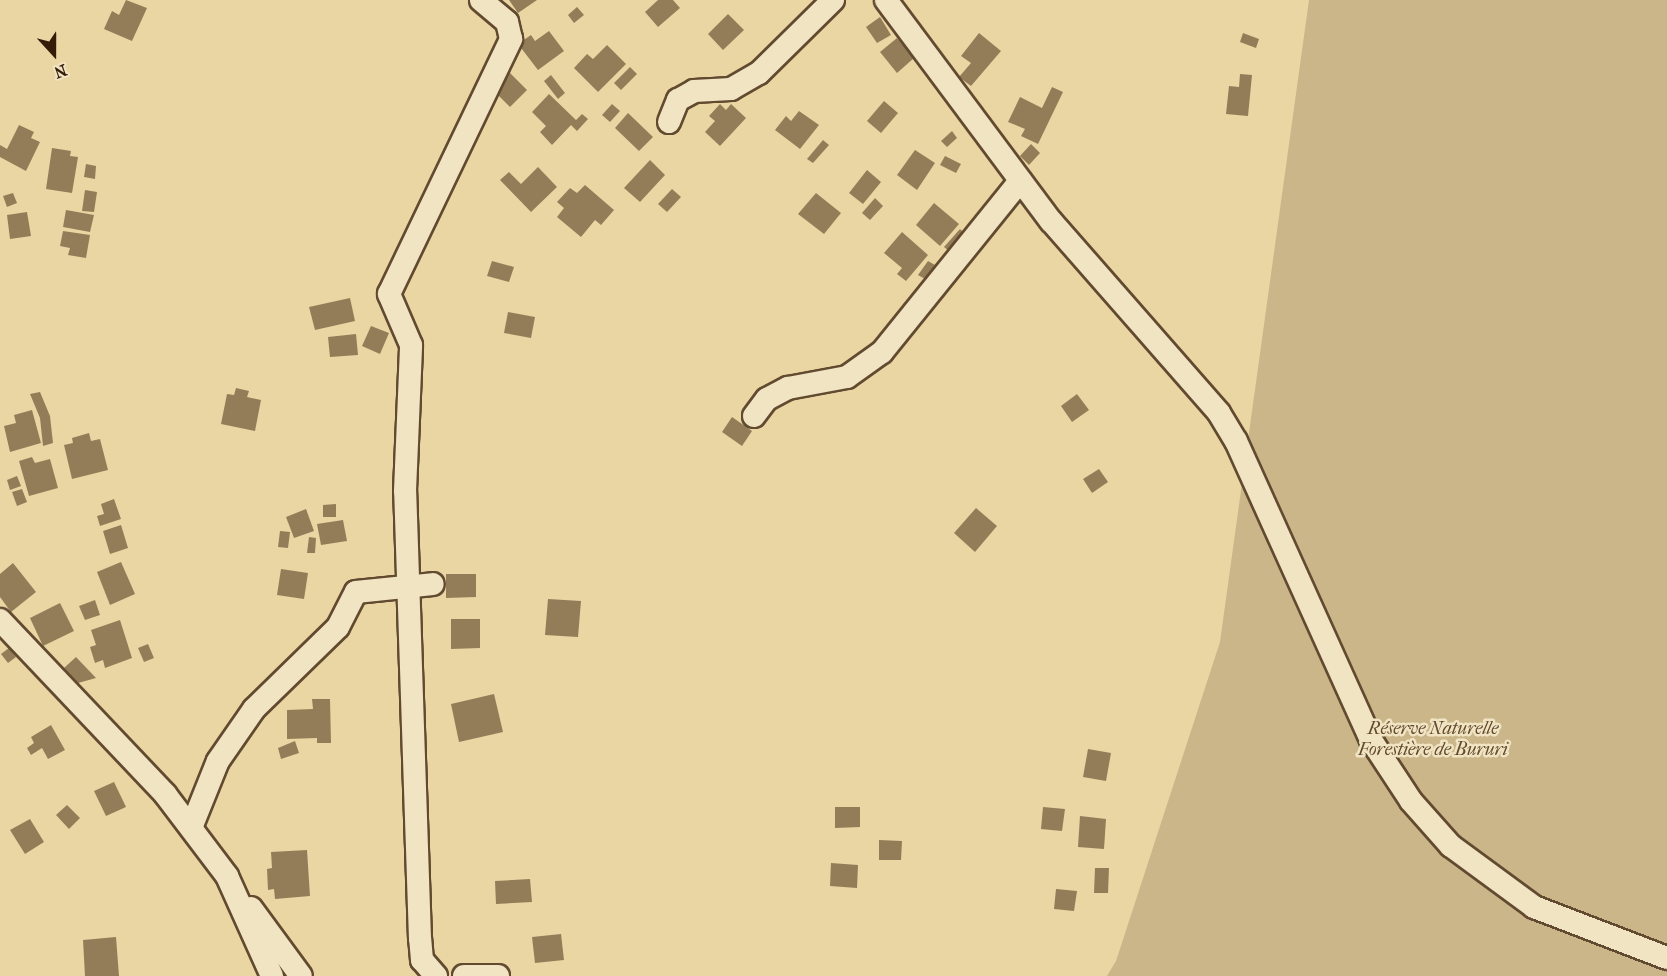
<!DOCTYPE html>
<html>
<head>
<meta charset="utf-8">
<style>
	body { margin:0 }
	#map { position:relative; width:1667px; height:976px; overflow:hidden; background:#e9d6a3; font-family:"IM FELL French Canon",serif }
	div>[style] { position:absolute }
	.green>* { inset:0; background:#cab689 }
	.building>* { inset:0; background:#937d59 }
	.roads { filter:drop-shadow(2px 0 #624a30) drop-shadow(-2px 0 #624a30) drop-shadow(0 2px #624a30) drop-shadow(0 -2px #624a30) }
	.minor>* { height:22px; margin:-11px; padding:0 11px; transform-origin:11px; border-radius:11px; background:#f1e4c3 }
	span { translate:-50% -50%; white-space:nowrap; text-align:center; line-height:1.15; -webkit-text-stroke:5px #f1e4c3; paint-order:stroke }
	.park-label { font-size:18px; color:#624a2f; font-style:italic }
	.north { position:absolute; left:24px; top:24px; width:60px; height:60px; -webkit-text-stroke:4px #f1e4c3; paint-order:stroke; rotate:159deg; font-size:16px; font-weight:700; line-height:24px; text-align:center; color:#351c09 }
	.north::after { content:''; display:block; margin:auto; width:21px; height:27px; background:#351c09; clip-path:polygon(50% 0,100% 100%,50% 72%,0 100%) }
</style>
</head>
<body>
<div id="map">
	<div class="green">
		<i style="clip-path:polygon(1309px 0,1667px 0,1667px 976px,1107px 976px,1116px 961px,1220px 642px)"></i>
	</div>
	<div class="building">
		<i style="clip-path:polygon(126px 0,147px 8px,132px 41px,104px 29px,112px 11px,119px 15px)"></i>
		<i style="clip-path:polygon(509px 0,537px 0,518px 13px)"></i>
		<i style="clip-path:polygon(658px 0,673px 0,680px 8px,658px 27px,645px 12px)"></i>
		<i style="clip-path:polygon(577px 7px,584px 15px,574px 23px,568px 15px)"></i>
		<i style="clip-path:polygon(728px 14px,744px 30px,723px 50px,708px 34px)"></i>
		<i style="clip-path:polygon(880px 17px,891px 35px,877px 43px,866px 27px)"></i>
		<i style="clip-path:polygon(549px 31px,564px 51px,538px 70px,518px 44px,531px 35px,535px 41px)"></i>
		<i style="clip-path:polygon(979px 33px,1001px 51px,971px 86px,959px 77px,971px 63px,961px 56px)"></i>
		<i style="clip-path:polygon(1243px 33px,1259px 39px,1256px 48px,1240px 42px)"></i>
		<i style="clip-path:polygon(897px 38px,914px 58px,897px 73px,880px 52px)"></i>
		<i style="clip-path:polygon(607px 45px,626px 64px,598px 92px,574px 68px,587px 54px,593px 59px)"></i>
		<i style="clip-path:polygon(630px 67px,637px 74px,621px 90px,614px 83px)"></i>
		<i style="clip-path:polygon(508px 71px,527px 90px,510px 107px,491px 88px)"></i>
		<i style="clip-path:polygon(1240px 74px,1252px 75px,1248px 116px,1226px 114px,1229px 86px,1239px 87px)"></i>
		<i style="clip-path:polygon(551px 75px,565px 93px,558px 99px,544px 81px)"></i>
		<i style="clip-path:polygon(1052px 87px,1063px 92px,1038px 144px,1021px 136px,1025px 129px,1008px 122px,1020px 97px,1042px 108px)"></i>
		<i style="clip-path:polygon(549px 94px,576px 120px,582px 114px,588px 119px,577px 131px,571px 125px,552px 145px,540px 132px,546px 126px,532px 112px)"></i>
		<i style="clip-path:polygon(884px 101px,898px 113px,881px 133px,867px 121px)"></i>
		<i style="clip-path:polygon(612px 104px,620px 111px,610px 122px,602px 115px)"></i>
		<i style="clip-path:polygon(720px 104px,726px 110px,731px 104px,746px 118px,720px 146px,705px 132px,715px 121px,709px 116px)"></i>
		<i style="clip-path:polygon(799px 111px,819px 125px,800px 149px,775px 130px,786px 116px,791px 121px)"></i>
		<i style="clip-path:polygon(628px 113px,653px 137px,639px 151px,615px 128px)"></i>
		<i style="clip-path:polygon(19px 125px,34px 132px,31px 138px,40px 142px,26px 171px,0 157px,0 145px,7px 149px)"></i>
		<i style="clip-path:polygon(952px 131px,957px 138px,947px 147px,941px 141px)"></i>
		<i style="clip-path:polygon(823px 140px,829px 145px,813px 163px,807px 159px)"></i>
		<i style="clip-path:polygon(1031px 144px,1040px 153px,1029px 165px,1020px 156px)"></i>
		<i style="clip-path:polygon(52px 148px,71px 151px,70px 156px,78px 157px,72px 193px,46px 189px)"></i>
		<i style="clip-path:polygon(915px 150px,935px 163px,917px 190px,897px 175px)"></i>
		<i style="clip-path:polygon(945px 156px,961px 164px,956px 173px,940px 165px)"></i>
		<i style="clip-path:polygon(650px 160px,665px 175px,640px 202px,624px 188px)"></i>
		<i style="clip-path:polygon(86px 164px,96px 166px,95px 179px,84px 177px)"></i>
		<i style="clip-path:polygon(538px 167px,557px 187px,531px 212px,500px 180px,509px 172px,521px 184px)"></i>
		<i style="clip-path:polygon(867px 170px,881px 182px,863px 204px,849px 193px)"></i>
		<i style="clip-path:polygon(585px 185px,614px 210px,601px 225px,595px 220px,581px 237px,557px 217px,564px 208px,557px 202px,570px 188px,577px 193px)"></i>
		<i style="clip-path:polygon(672px 189px,681px 197px,667px 212px,658px 204px)"></i>
		<i style="clip-path:polygon(85px 190px,97px 192px,94px 212px,82px 211px)"></i>
		<i style="clip-path:polygon(13px 193px,17px 203px,7px 207px,3px 196px)"></i>
		<i style="clip-path:polygon(816px 193px,841px 213px,824px 234px,798px 214px)"></i>
		<i style="clip-path:polygon(875px 198px,883px 206px,870px 220px,862px 213px)"></i>
		<i style="clip-path:polygon(934px 203px,959px 224px,940px 246px,916px 225px)"></i>
		<i style="clip-path:polygon(66px 210px,94px 215px,90px 232px,63px 227px)"></i>
		<i style="clip-path:polygon(27px 212px,31px 236px,10px 239px,7px 215px)"></i>
		<i style="clip-path:polygon(960px 229px,965px 234px,950px 252px,944px 247px)"></i>
		<i style="clip-path:polygon(63px 231px,90px 235px,86px 258px,68px 255px,70px 248px,60px 246px)"></i>
		<i style="clip-path:polygon(902px 232px,928px 255px,906px 281px,897px 274px,902px 268px,884px 253px)"></i>
		<i style="clip-path:polygon(492px 261px,514px 267px,509px 282px,487px 276px)"></i>
		<i style="clip-path:polygon(928px 261px,935px 265px,925px 279px,918px 275px)"></i>
		<i style="clip-path:polygon(350px 298px,355px 321px,315px 330px,309px 307px)"></i>
		<i style="clip-path:polygon(508px 312px,535px 317px,531px 338px,504px 333px)"></i>
		<i style="clip-path:polygon(371px 326px,389px 333px,380px 354px,362px 346px)"></i>
		<i style="clip-path:polygon(356px 334px,358px 355px,330px 357px,328px 337px)"></i>
		<i style="clip-path:polygon(236px 388px,249px 391px,247px 397px,261px 400px,255px 431px,221px 424px,227px 394px,234px 395px)"></i>
		<i style="clip-path:polygon(40px 392px,50px 416px,53px 443px,43px 446px,40px 418px,30px 394px)"></i>
		<i style="clip-path:polygon(1077px 394px,1089px 410px,1072px 422px,1061px 406px)"></i>
		<i style="clip-path:polygon(32px 410px,41px 443px,10px 452px,4px 426px,16px 423px,14px 415px)"></i>
		<i style="clip-path:polygon(732px 417px,752px 431px,742px 446px,722px 432px)"></i>
		<i style="clip-path:polygon(89px 433px,91px 441px,100px 439px,108px 470px,72px 479px,64px 445px,73px 443px,72px 438px)"></i>
		<i style="clip-path:polygon(32px 457px,35px 463px,50px 459px,58px 488px,29px 496px,19px 461px)"></i>
		<i style="clip-path:polygon(1099px 469px,1108px 482px,1092px 493px,1083px 479px)"></i>
		<i style="clip-path:polygon(17px 476px,21px 486px,10px 490px,7px 480px)"></i>
		<i style="clip-path:polygon(22px 489px,27px 502px,17px 506px,12px 492px)"></i>
		<i style="clip-path:polygon(114px 499px,121px 519px,100px 526px,97px 516px,104px 514px,101px 504px)"></i>
		<i style="clip-path:polygon(336px 504px,336px 517px,323px 517px,323px 505px)"></i>
		<i style="clip-path:polygon(976px 508px,997px 526px,975px 552px,954px 533px)"></i>
		<i style="clip-path:polygon(306px 509px,314px 531px,294px 538px,286px 517px)"></i>
		<i style="clip-path:polygon(343px 520px,347px 541px,321px 545px,317px 524px)"></i>
		<i style="clip-path:polygon(121px 525px,128px 548px,110px 554px,103px 531px)"></i>
		<i style="clip-path:polygon(280px 531px,290px 532px,288px 548px,278px 547px)"></i>
		<i style="clip-path:polygon(309px 537px,316px 538px,315px 553px,307px 553px)"></i>
		<i style="clip-path:polygon(121px 562px,135px 594px,110px 605px,97px 572px)"></i>
		<i style="clip-path:polygon(13px 563px,36px 592px,11px 612px,0 597px,0 574px)"></i>
		<i style="clip-path:polygon(281px 569px,308px 573px,304px 599px,277px 595px)"></i>
		<i style="clip-path:polygon(446px 574px,476px 574px,476px 597px,446px 598px)"></i>
		<i style="clip-path:polygon(548px 599px,581px 601px,578px 637px,545px 635px)"></i>
		<i style="clip-path:polygon(95px 600px,100px 615px,85px 620px,79px 606px)"></i>
		<i style="clip-path:polygon(60px 603px,74px 631px,43px 646px,30px 618px)"></i>
		<i style="clip-path:polygon(451px 619px,480px 619px,480px 648px,451px 649px)"></i>
		<i style="clip-path:polygon(120px 620px,132px 658px,105px 668px,103px 660px,95px 663px,90px 647px,96px 645px,91px 630px)"></i>
		<i style="clip-path:polygon(148px 644px,154px 658px,144px 662px,138px 648px)"></i>
		<i style="clip-path:polygon(9px 648px,16px 657px,8px 663px,1px 654px)"></i>
		<i style="clip-path:polygon(76px 657px,96px 678px,78px 683px,64px 668px)"></i>
		<i style="clip-path:polygon(494px 694px,503px 732px,459px 742px,451px 704px)"></i>
		<i style="clip-path:polygon(312px 699px,330px 699px,331px 743px,317px 743px,317px 738px,287px 739px,287px 710px,313px 709px)"></i>
		<i style="clip-path:polygon(51px 725px,65px 750px,48px 759px,42px 748px,31px 755px,27px 748px,34px 743px,31px 737px)"></i>
		<i style="clip-path:polygon(295px 741px,299px 753px,281px 759px,278px 748px)"></i>
		<i style="clip-path:polygon(1088px 749px,1111px 753px,1106px 781px,1083px 777px)"></i>
		<i style="clip-path:polygon(114px 782px,126px 807px,106px 816px,94px 791px)"></i>
		<i style="clip-path:polygon(67px 805px,80px 818px,69px 829px,56px 815px)"></i>
		<i style="clip-path:polygon(835px 807px,860px 807px,860px 827px,835px 828px)"></i>
		<i style="clip-path:polygon(1043px 807px,1065px 809px,1062px 831px,1041px 829px)"></i>
		<i style="clip-path:polygon(1080px 816px,1106px 819px,1104px 849px,1078px 847px)"></i>
		<i style="clip-path:polygon(30px 819px,44px 842px,25px 854px,10px 830px)"></i>
		<i style="clip-path:polygon(879px 840px,902px 841px,901px 860px,879px 860px)"></i>
		<i style="clip-path:polygon(307px 850px,310px 896px,275px 899px,274px 889px,268px 890px,267px 869px,272px 868px,271px 852px)"></i>
		<i style="clip-path:polygon(831px 863px,858px 865px,857px 888px,830px 886px)"></i>
		<i style="clip-path:polygon(1095px 868px,1109px 868px,1108px 893px,1094px 893px)"></i>
		<i style="clip-path:polygon(530px 879px,532px 902px,496px 904px,495px 881px)"></i>
		<i style="clip-path:polygon(1056px 889px,1077px 891px,1074px 911px,1054px 909px)"></i>
		<i style="clip-path:polygon(561px 934px,564px 960px,535px 963px,532px 937px)"></i>
		<i style="clip-path:polygon(116px 937px,119px 976px,85px 976px,83px 940px)"></i>
	</div>
	<div class="roads">
		<div class="minor">
			<i style="left:886px;top:0;width:276px;rotate:53.3deg"></i>
			<i style="left:1051px;top:221px;width:255px;rotate:48.8deg"></i>
			<i style="left:1219px;top:413px;width:33px;rotate:59deg"></i>
			<i style="left:1236px;top:441px;width:328px;rotate:65.7deg"></i>
			<i style="left:1371px;top:740px;width:73px;rotate:56.7deg"></i>
			<i style="left:1411px;top:801px;width:60px;rotate:48.4deg"></i>
			<i style="left:1451px;top:846px;width:103px;rotate:36.3deg"></i>
			<i style="left:1534px;top:907px;width:142px;rotate:21deg"></i>
			<i style="left:669px;top:122px;width:24px;rotate:-68deg"></i>
			<i style="left:678px;top:100px;width:18px;rotate:-29deg"></i>
			<i style="left:694px;top:91px;width:37px;rotate:-3deg"></i>
			<i style="left:731px;top:89px;width:32px;rotate:-30deg"></i>
			<i style="left:759px;top:73px;width:104px;rotate:-44.6deg"></i>
			<i style="left:754px;top:416px;width:21px;rotate:-53deg"></i>
			<i style="left:767px;top:399px;width:24px;rotate:-28deg"></i>
			<i style="left:788px;top:388px;width:60px;rotate:-10.6deg"></i>
			<i style="left:847px;top:377px;width:43px;rotate:-35.5deg"></i>
			<i style="left:882px;top:352px;width:220px;rotate:-51.1deg"></i>
			<i style="left:0;top:620px;width:240px;rotate:46.5deg"></i>
			<i style="left:165px;top:794px;width:103px;rotate:52.9deg"></i>
			<i style="left:227px;top:876px;width:110px;rotate:65.8deg"></i>
			<i style="left:191px;top:828px;width:72px;rotate:-68.1deg"></i>
			<i style="left:218px;top:761px;width:63px;rotate:-55.3deg"></i>
			<i style="left:254px;top:709px;width:117px;rotate:-44.3deg"></i>
			<i style="left:338px;top:627px;width:39px;rotate:-63deg"></i>
			<i style="left:356px;top:592px;width:77px;rotate:-5.9deg"></i>
			<i style="left:251px;top:908px;width:84px;rotate:53.7deg"></i>
			<i style="left:436px;top:976px;width:21px;rotate:-131deg"></i>
			<i style="left:422px;top:960px;width:21px;rotate:-95deg"></i>
			<i style="left:420px;top:939px;width:448px;rotate:-91.9deg"></i>
			<i style="left:405px;top:491px;width:146px;rotate:-87.6deg"></i>
			<i style="left:411px;top:345px;width:56px;rotate:-113.3deg"></i>
			<i style="left:389px;top:294px;width:283px;rotate:-64.4deg"></i>
			<i style="left:511px;top:39px;width:17px;rotate:-103deg"></i>
			<i style="left:507px;top:22px;width:34px;rotate:-140deg"></i>
			<i style="left:464px;top:976px;width:34px"></i>
		</div>
	</div>
	<div class="park-label">
		<span style="left:1433px;top:740px">Réserve Naturelle<br>Forestière de Bururi</span>
	</div>
	<div class="north">N</div>
</div>
</body>
</html>
